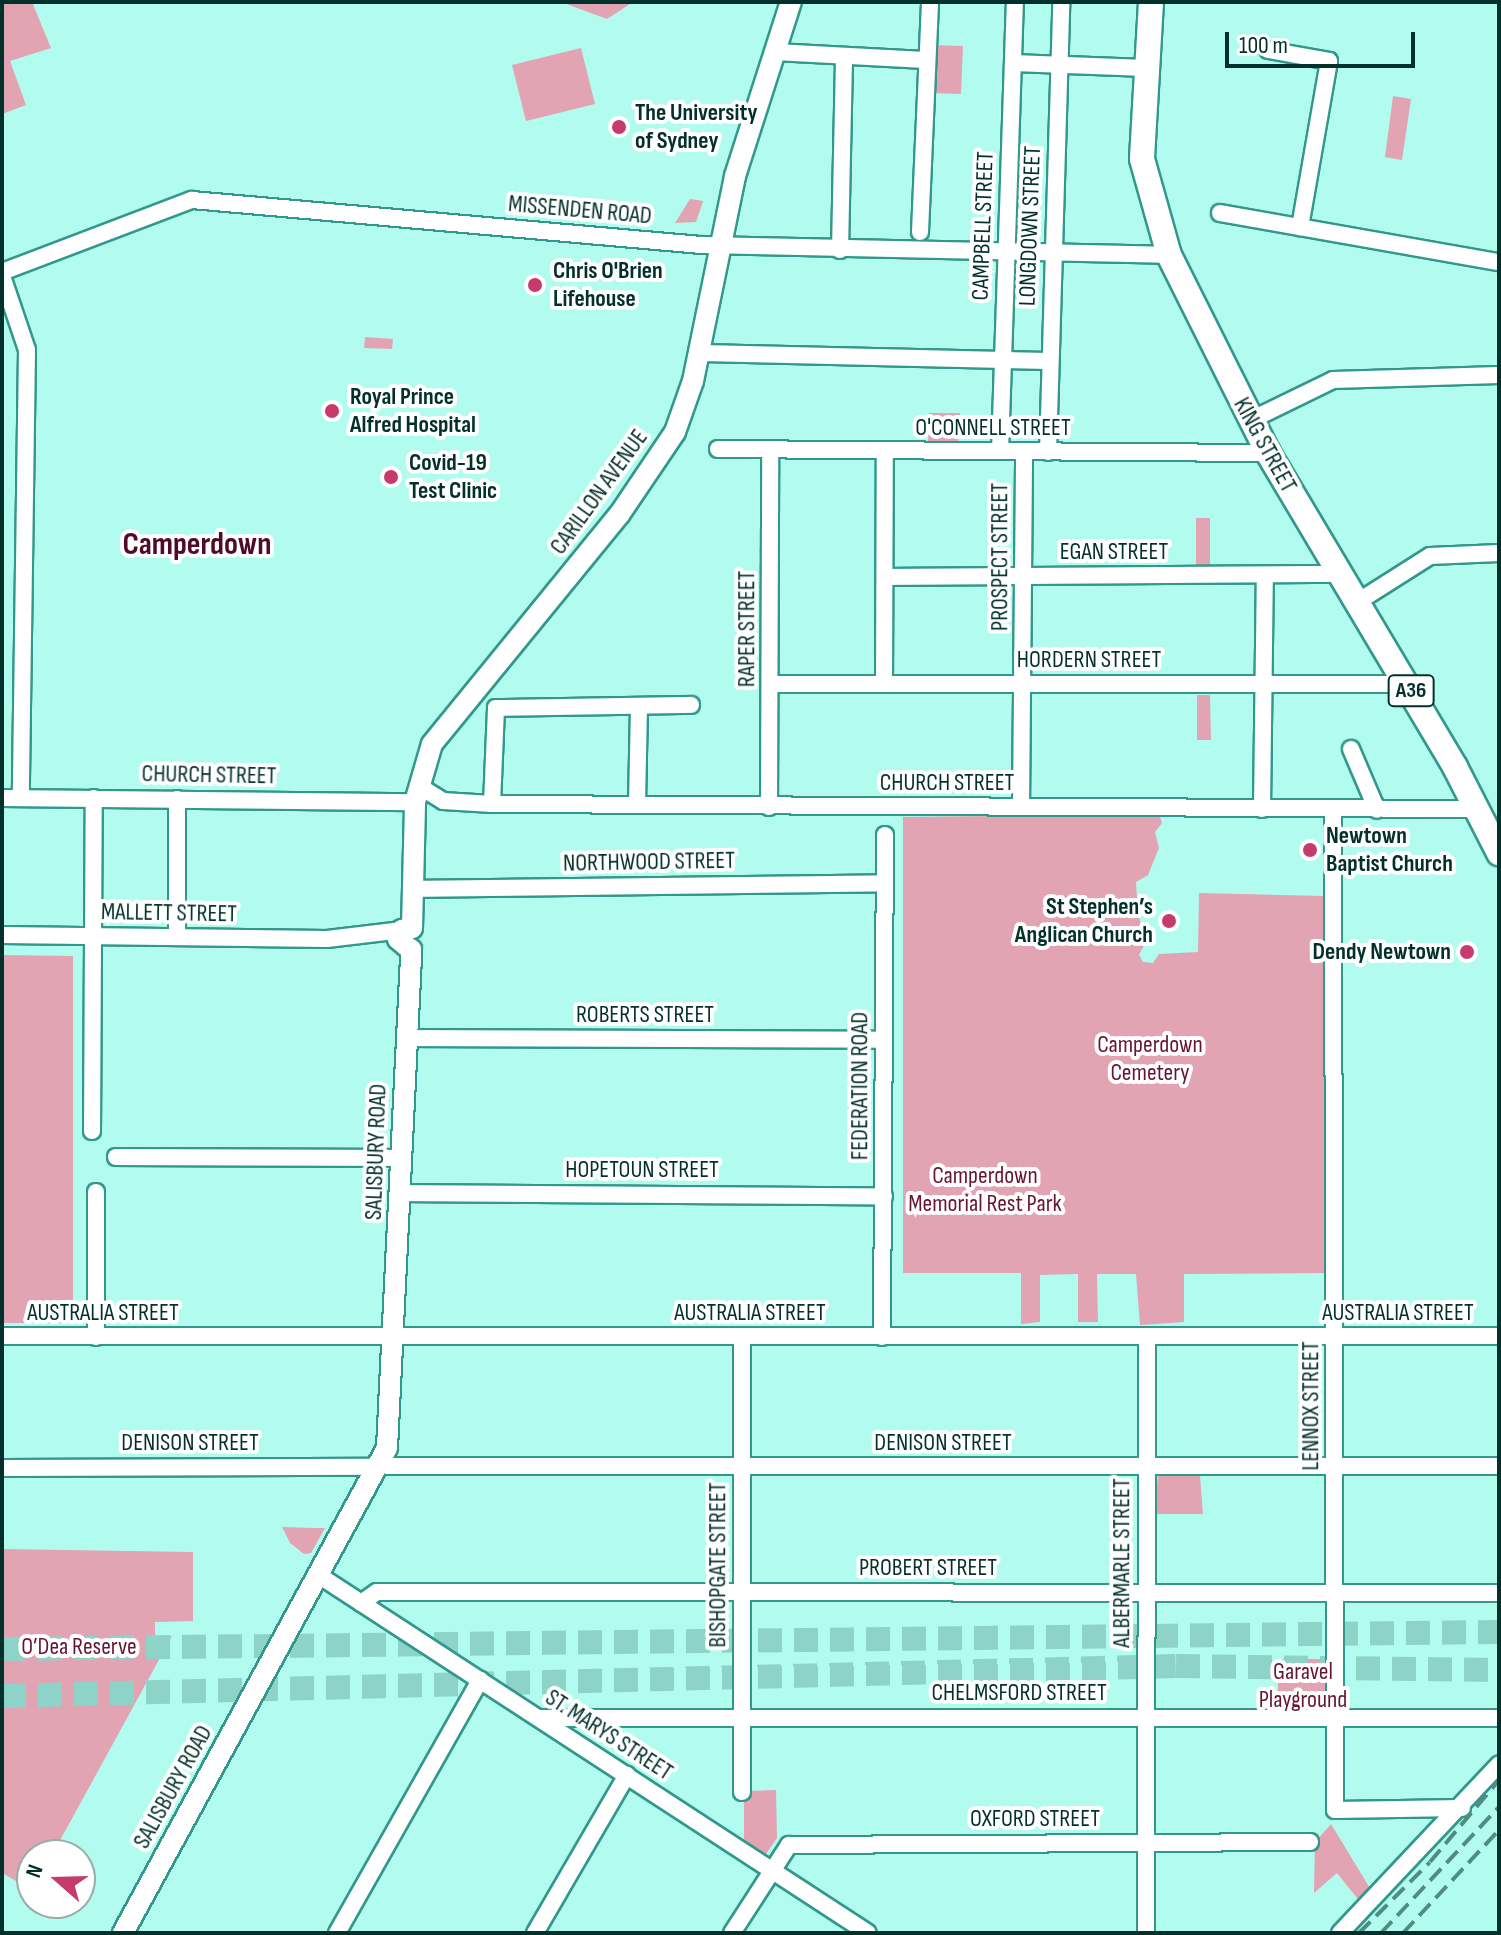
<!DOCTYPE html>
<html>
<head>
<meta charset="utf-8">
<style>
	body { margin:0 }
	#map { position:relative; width:1501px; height:1935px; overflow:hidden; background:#b1fcef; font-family:"Sofia Sans Condensed",sans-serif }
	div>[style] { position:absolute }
	.green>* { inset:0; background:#e2a3b2 }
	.highway-tunnel>* { height:24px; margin-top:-12px; transform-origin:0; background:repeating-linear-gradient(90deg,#8ed3c8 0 24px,transparent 0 36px) }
	.roads { filter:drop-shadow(2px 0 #32988b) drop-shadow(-2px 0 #32988b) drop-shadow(0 2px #32988b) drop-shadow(0 -2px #32988b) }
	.minor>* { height:16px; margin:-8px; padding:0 8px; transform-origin:8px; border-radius:8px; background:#fff }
	.major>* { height:20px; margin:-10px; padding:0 10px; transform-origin:10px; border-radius:10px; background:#fff }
	.highway>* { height:24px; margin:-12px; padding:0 12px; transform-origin:12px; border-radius:12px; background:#fff }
	.rail>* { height:4px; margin-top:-2px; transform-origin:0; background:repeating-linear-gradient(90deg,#518c83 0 16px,transparent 0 24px) }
	.dots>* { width:22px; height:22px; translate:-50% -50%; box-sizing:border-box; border:4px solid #fff; border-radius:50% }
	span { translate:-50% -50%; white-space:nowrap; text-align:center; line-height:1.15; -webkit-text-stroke:8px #fff; paint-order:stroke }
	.shield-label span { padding:2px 6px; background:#fff; border:2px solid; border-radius:6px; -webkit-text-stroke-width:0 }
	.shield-label { font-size:22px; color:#03302a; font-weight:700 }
	.poi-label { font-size:24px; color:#03302a; font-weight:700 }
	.left { translate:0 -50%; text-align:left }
	.right { translate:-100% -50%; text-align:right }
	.street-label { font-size:24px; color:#03302a }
	.park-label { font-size:24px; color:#671433 }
	.district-label { font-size:32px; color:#500c26; font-weight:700 }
	.frame { position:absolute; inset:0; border:4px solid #03302a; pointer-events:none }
	.north { position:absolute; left:16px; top:1839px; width:80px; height:80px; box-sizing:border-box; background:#fff; border:2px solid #9aacaa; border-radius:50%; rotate:290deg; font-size:22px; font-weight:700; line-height:32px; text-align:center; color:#03302a }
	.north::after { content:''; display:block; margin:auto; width:28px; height:36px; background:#c63a6c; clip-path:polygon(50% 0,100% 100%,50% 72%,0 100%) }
	.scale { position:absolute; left:1225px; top:32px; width:190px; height:36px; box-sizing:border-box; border:4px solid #03302a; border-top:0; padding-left:10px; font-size:24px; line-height:28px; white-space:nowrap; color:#03302a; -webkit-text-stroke:6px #fff; paint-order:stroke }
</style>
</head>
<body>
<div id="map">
	<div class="green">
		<i style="clip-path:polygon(2px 2px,32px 2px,51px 48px,10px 61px,26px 105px,2px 114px)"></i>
		<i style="clip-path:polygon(561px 2px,633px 2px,607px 19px)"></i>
		<i style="clip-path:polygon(933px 45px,963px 46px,961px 94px,932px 93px)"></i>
		<i style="clip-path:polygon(581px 48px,595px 104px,526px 121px,512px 65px)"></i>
		<i style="clip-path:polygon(1393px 96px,1411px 99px,1402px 160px,1385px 157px)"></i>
		<i style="clip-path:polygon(690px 199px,703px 201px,696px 222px,675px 223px)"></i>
		<i style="clip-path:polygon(365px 337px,393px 339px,392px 349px,364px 348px)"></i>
		<i style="clip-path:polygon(929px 413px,960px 413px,958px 447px,928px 446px)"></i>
		<i style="clip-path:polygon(1196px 518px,1210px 518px,1210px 567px,1196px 568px)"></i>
		<i style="clip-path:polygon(1197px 695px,1210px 695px,1211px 740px,1197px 740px)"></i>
		<i style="clip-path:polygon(1159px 814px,1162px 823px,1155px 832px,1159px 848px,1148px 875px,1136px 882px,1138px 915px,1147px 940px,1139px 955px,1143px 962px,1153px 963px,1159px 954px,1198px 952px,1199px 893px,1325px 896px,1328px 1273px,1184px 1274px,1184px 1322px,1140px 1325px,1136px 1274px,1097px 1274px,1098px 1322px,1078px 1322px,1078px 1274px,1040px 1275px,1040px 1322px,1021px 1324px,1021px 1273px,903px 1273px,903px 817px)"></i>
		<i style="clip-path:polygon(2px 955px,73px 956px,73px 1323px,2px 1323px)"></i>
		<i style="clip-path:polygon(1158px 1476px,1200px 1476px,1203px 1514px,1154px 1514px)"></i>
		<i style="clip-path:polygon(282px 1527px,315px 1528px,325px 1528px,311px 1553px,304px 1554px,290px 1543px)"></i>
		<i style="clip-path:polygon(2px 1549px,193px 1552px,193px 1621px,155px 1622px,155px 1637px,172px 1636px,52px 1855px,32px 1855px,32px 1890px,2px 1873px)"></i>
		<i style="clip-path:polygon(1278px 1659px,1327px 1659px,1327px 1712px,1278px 1712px)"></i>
		<i style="clip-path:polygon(776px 1790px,777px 1838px,766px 1854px,744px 1840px,744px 1791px)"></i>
		<i style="clip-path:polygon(1331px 1824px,1371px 1890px,1361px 1903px,1337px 1873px,1314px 1893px,1315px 1842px)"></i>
	</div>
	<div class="highway-tunnel">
		<i style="left:2px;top:1649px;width:1497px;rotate:-0.65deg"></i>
		<i style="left:2px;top:1696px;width:1174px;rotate:-1.46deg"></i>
		<i style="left:1176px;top:1666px;width:323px;rotate:0.7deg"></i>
	</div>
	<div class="roads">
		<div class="minor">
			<i style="left:1268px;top:50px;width:62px;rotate:10.2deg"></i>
			<i style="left:1329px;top:61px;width:169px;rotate:99.9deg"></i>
			<i style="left:775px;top:52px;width:150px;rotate:3.1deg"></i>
			<i style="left:1013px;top:63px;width:133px;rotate:2.2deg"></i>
			<i style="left:1220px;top:213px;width:283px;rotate:10deg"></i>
			<i style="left:920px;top:232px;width:230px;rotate:-87.5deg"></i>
			<i style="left:840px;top:250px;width:191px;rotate:-88.8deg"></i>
			<i style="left:2px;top:272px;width:203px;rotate:-20.8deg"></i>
			<i style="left:192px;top:200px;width:511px;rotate:5.05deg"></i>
			<i style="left:701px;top:245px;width:468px;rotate:1.2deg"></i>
			<i style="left:2px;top:276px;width:78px;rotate:71.3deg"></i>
			<i style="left:27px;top:350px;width:447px;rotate:90.8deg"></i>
			<i style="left:699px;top:353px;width:351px;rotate:1.3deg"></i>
			<i style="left:1251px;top:420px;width:91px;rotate:-26deg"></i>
			<i style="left:1333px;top:380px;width:166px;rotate:-1.7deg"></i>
			<i style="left:718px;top:449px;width:550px;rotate:0.42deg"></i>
			<i style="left:1000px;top:451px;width:449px;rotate:-88.1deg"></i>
			<i style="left:1048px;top:452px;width:450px;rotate:-88.3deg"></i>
			<i style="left:886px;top:577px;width:456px;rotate:-0.4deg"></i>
			<i style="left:1359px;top:601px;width:84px;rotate:-32.4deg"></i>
			<i style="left:1430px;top:556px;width:69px;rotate:-2.5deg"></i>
			<i style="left:771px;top:684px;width:636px"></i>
			<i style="left:884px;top:684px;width:232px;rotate:-89.8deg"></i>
			<i style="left:1351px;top:749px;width:66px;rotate:66.9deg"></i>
			<i style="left:419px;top:786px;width:28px;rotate:32deg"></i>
			<i style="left:443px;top:801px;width:49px;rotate:3.5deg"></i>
			<i style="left:492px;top:804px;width:987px;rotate:0.29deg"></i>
			<i style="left:2px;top:798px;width:413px;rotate:0.6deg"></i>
			<i style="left:177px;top:799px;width:138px;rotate:90deg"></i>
			<i style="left:637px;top:803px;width:95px;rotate:-88.8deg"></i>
			<i style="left:492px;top:804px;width:96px;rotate:-87.6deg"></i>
			<i style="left:496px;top:708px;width:195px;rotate:-0.9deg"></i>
			<i style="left:769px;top:807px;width:355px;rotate:-89.8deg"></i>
			<i style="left:1021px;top:807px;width:355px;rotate:-89.5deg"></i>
			<i style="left:1262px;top:809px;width:232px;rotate:-89.3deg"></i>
			<i style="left:1333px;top:810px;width:1000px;rotate:89.89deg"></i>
			<i style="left:1335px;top:1810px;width:127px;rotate:-0.9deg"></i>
			<i style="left:413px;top:889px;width:472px;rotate:-0.7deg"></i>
			<i style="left:2px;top:935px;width:325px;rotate:0.7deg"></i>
			<i style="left:327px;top:939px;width:76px;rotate:-6.8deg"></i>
			<i style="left:406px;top:1038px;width:478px;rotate:0.2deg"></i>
			<i style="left:92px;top:1131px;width:333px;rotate:-89.7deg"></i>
			<i style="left:116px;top:1157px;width:285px;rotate:0.2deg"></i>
			<i style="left:400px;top:1193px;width:484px;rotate:0.4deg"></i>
			<i style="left:2px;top:1336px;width:1497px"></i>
			<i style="left:96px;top:1337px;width:145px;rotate:-90deg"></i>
			<i style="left:882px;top:1337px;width:502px;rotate:-89.66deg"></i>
			<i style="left:387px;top:1466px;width:1112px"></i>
			<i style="left:2px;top:1468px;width:376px;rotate:-0.2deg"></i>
			<i style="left:323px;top:1578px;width:650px;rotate:33.08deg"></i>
			<i style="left:361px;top:1603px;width:19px;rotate:-35deg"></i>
			<i style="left:377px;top:1592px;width:1122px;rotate:0.05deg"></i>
			<i style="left:539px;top:1718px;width:960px"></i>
			<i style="left:742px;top:1792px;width:454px;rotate:-90deg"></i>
			<i style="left:337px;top:1933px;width:291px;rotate:-60.5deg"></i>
			<i style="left:535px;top:1933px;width:183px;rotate:-59.8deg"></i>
			<i style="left:732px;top:1933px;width:105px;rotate:-57.1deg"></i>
			<i style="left:789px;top:1845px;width:521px;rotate:-0.33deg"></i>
			<i style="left:1146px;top:1933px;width:595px;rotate:-89.9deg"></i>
			<i style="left:1340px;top:1933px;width:232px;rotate:-46.7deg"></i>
		</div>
		<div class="major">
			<i style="left:412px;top:928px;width:126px;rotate:-88.6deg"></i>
			<i style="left:415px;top:802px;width:60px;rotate:-73.7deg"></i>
			<i style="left:432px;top:744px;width:296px;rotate:-50.8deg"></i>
			<i style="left:619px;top:515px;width:100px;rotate:-56deg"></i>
			<i style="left:675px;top:432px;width:54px;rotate:-70.6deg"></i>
			<i style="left:693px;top:381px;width:209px;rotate:-78.4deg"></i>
			<i style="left:735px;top:176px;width:183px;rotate:-72.2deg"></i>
			<i style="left:411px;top:950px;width:17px;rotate:-140deg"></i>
			<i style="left:398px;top:939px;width:10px;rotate:-66deg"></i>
			<i style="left:402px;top:930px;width:10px;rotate:-11deg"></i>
			<i style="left:123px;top:1933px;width:552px;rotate:-61.44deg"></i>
			<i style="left:387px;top:1448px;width:499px;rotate:-87.2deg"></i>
		</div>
		<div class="highway">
			<i style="left:1151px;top:2px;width:157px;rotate:93.3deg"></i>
			<i style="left:1142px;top:159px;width:100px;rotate:74.3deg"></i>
			<i style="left:1169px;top:255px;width:221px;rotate:63.4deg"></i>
			<i style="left:1268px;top:453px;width:365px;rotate:59.2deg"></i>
			<i style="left:1455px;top:767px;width:97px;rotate:62.9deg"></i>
		</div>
	</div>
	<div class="rail">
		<i style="left:1359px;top:1933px;width:100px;rotate:-45deg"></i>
		<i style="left:1430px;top:1862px;width:107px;rotate:-49.9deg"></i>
		<i style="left:1381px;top:1933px;width:173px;rotate:-46.9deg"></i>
		<i style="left:1403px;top:1933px;width:141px;rotate:-47deg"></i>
	</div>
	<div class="dots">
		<i style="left:619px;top:127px;background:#c63a6c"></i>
		<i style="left:535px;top:285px;background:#c63a6c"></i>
		<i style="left:332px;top:411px;background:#c63a6c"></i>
		<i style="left:391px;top:477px;background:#c63a6c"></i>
		<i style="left:1310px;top:850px;background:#c63a6c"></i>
		<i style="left:1169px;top:921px;background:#c63a6c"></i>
		<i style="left:1467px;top:952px;background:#c63a6c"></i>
	</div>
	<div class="shield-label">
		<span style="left:1411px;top:691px">A36</span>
	</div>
	<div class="poi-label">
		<span class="left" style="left:635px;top:127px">The University<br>of Sydney</span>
		<span class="left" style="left:553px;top:285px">Chris O'Brien<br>Lifehouse</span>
		<span class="left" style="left:350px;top:411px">Royal Prince<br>Alfred Hospital</span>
		<span class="left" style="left:409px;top:477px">Covid-19<br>Test Clinic</span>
		<span class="left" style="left:1326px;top:850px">Newtown<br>Baptist Church</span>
		<span class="right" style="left:1153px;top:921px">St Stephen’s<br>Anglican Church</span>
		<span class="right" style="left:1451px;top:952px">Dendy Newtown</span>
	</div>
	<div class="street-label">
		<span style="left:580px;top:210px;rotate:5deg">MISSENDEN ROAD</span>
		<span style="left:983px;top:226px;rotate:-88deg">CAMPBELL STREET</span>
		<span style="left:1030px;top:226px;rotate:-88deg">LONGDOWN STREET</span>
		<span style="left:993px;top:428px">O'CONNELL STREET</span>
		<span style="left:1265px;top:445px;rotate:61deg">KING STREET</span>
		<span style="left:599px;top:492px;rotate:-54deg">CARILLON AVENUE</span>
		<span style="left:1114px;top:552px">EGAN STREET</span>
		<span style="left:1000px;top:557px;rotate:-90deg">PROSPECT STREET</span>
		<span style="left:747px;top:629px;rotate:-90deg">RAPER STREET</span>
		<span style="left:1089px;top:660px">HORDERN STREET</span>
		<span style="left:209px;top:775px;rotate:1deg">CHURCH STREET</span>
		<span style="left:947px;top:783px">CHURCH STREET</span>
		<span style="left:649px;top:862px;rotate:-1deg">NORTHWOOD STREET</span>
		<span style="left:169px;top:913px;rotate:1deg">MALLETT STREET</span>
		<span style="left:645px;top:1015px">ROBERTS STREET</span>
		<span style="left:860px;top:1086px;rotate:-90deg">FEDERATION ROAD</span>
		<span style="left:376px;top:1152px;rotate:-88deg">SALISBURY ROAD</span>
		<span style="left:642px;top:1170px">HOPETOUN STREET</span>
		<span style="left:103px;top:1313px">AUSTRALIA STREET</span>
		<span style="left:750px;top:1313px">AUSTRALIA STREET</span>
		<span style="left:1398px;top:1313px">AUSTRALIA STREET</span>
		<span style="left:1311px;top:1406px;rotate:-90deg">LENNOX STREET</span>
		<span style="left:190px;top:1443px">DENISON STREET</span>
		<span style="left:943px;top:1443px">DENISON STREET</span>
		<span style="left:1122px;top:1563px;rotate:-90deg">ALBERMARLE STREET</span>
		<span style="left:718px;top:1565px;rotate:-90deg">BISHOPGATE STREET</span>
		<span style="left:928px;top:1568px">PROBERT STREET</span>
		<span style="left:1019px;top:1693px">CHELMSFORD STREET</span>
		<span style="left:609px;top:1735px;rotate:33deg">ST. MARYS STREET</span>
		<span style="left:173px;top:1787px;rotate:-61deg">SALISBURY ROAD</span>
		<span style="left:1035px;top:1819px">OXFORD STREET</span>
	</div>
	<div class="park-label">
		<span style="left:1150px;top:1059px">Camperdown<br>Cemetery</span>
		<span style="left:985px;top:1190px">Camperdown<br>Memorial Rest Park</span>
		<span style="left:79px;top:1647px">O’Dea Reserve</span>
		<span style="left:1303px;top:1686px">Garavel<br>Playground</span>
	</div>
	<div class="district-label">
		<span style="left:197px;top:545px">Camperdown</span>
	</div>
	<div class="frame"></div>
	<div class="north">N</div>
	<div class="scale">100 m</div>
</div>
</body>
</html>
